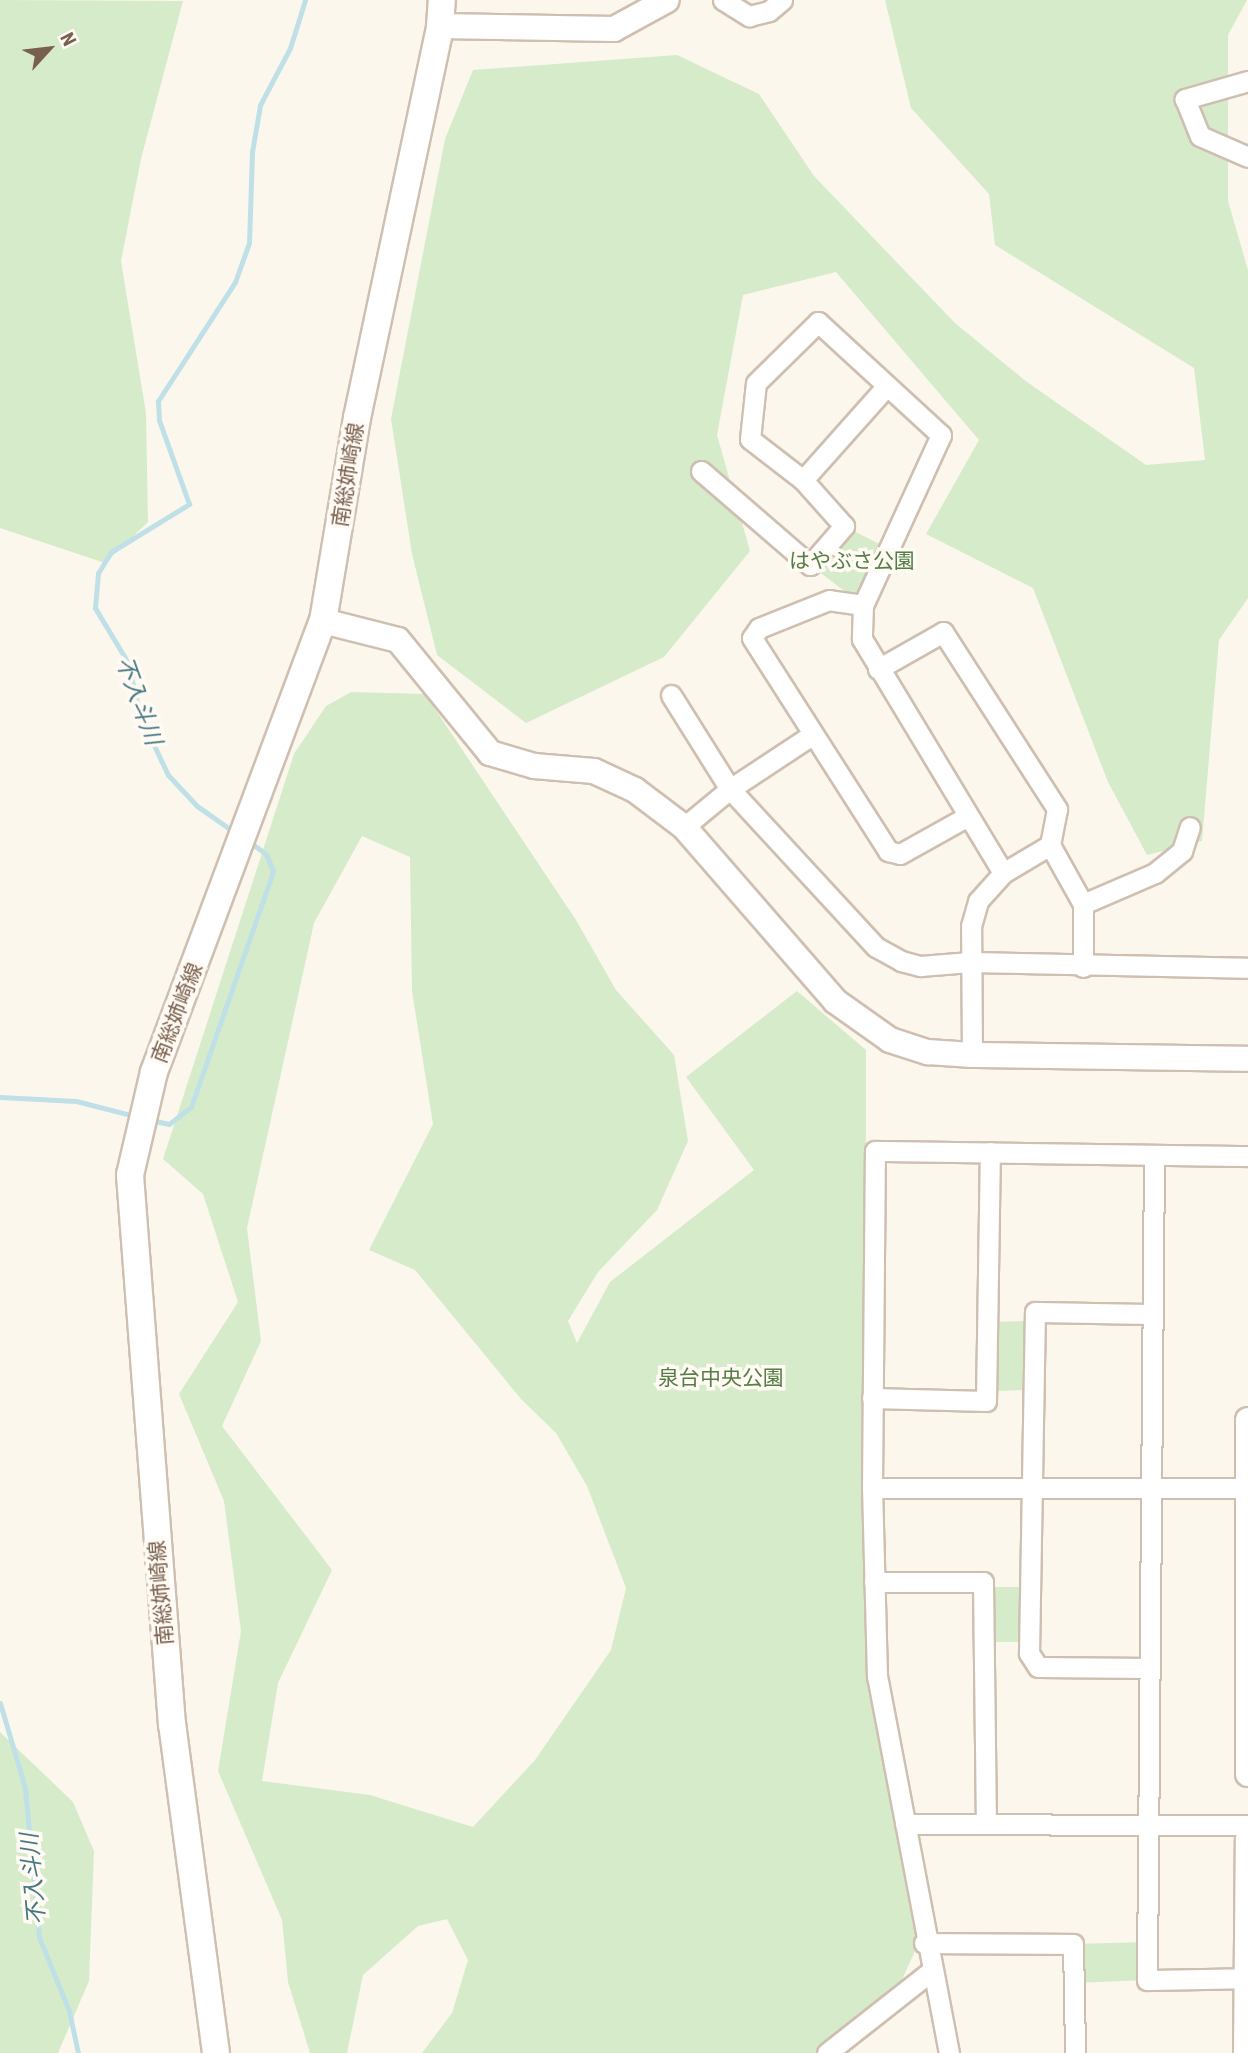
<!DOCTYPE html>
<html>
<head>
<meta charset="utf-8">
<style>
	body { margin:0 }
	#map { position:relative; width:1248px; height:2053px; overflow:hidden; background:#fcf7ec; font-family:"Roboto Condensed","Noto Sans JP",sans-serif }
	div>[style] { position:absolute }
	.green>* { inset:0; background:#d6ebca }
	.stream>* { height:5px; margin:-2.5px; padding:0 2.5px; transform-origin:2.5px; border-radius:2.5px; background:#c0e0e7 }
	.roads { filter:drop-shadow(2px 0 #cfbfb0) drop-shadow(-2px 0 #cfbfb0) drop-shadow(0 2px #cfbfb0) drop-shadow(0 -2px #cfbfb0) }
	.minor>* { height:19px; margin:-9.5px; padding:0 9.5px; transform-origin:9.5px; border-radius:9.5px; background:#fff }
	.tertiary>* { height:24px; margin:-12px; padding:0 12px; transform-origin:12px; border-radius:12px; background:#fff }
	.secondary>* { height:26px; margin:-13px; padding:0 13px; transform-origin:13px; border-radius:13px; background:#fff }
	span { translate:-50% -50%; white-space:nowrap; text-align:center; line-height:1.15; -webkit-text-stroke:7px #fffaf3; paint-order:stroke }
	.street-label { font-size:21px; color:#785f4e }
	.park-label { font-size:21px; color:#547e46 }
	.water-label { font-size:23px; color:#447783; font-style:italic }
	.north { position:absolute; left:14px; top:14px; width:70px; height:70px; -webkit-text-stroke:5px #fffaf3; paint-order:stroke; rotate:63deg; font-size:19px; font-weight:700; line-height:28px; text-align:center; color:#785f4e }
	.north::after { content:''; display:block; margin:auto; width:24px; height:32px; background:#785f4e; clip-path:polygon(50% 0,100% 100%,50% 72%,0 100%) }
</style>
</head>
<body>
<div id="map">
	<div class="green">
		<i style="clip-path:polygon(0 0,183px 1px,141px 159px,121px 261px,146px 413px,148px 522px,105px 563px,0 528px)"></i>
		<i style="clip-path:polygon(885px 0,1247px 0,1228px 35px,1228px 201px,1248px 270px,1248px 598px,1219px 640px,1202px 841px,1147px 855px,1108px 782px,1033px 588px,926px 534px,979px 440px,836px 272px,743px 295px,717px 435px,750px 551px,664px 657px,526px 723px,437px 655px,412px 554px,391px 419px,445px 139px,473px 70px,677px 55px,759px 94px,814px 176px,955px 323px,1027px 382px,1146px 465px,1205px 460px,1194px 368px,995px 245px,989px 194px,911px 108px)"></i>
		<i style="clip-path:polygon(844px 526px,889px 549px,863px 605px,810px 565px)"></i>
		<i style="clip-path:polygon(evenodd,351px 692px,425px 694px,576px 920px,616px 990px,674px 1055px,688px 1141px,657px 1210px,598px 1272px,568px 1321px,577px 1343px,610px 1282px,754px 1170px,686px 1077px,797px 991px,866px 1050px,865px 1652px,919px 1942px,902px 1980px,830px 2042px,836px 2053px,422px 2053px,452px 2013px,468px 1960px,447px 1919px,418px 1926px,363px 1975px,347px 2053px,310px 2053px,288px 1982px,282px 1920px,218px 1771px,241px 1631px,224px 1501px,179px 1394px,238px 1302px,203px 1194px,163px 1159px,294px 754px,326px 706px,351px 692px,362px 836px,410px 857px,412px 991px,433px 1124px,369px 1250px,415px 1270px,521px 1399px,556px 1433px,587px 1486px,626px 1588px,611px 1650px,535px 1760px,473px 1827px,370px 1795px,262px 1781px,278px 1683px,332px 1570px,222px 1426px,261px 1341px,247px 1228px,314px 923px,362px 836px)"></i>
		<i style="clip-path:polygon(1025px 1321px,1023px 1390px,995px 1391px,996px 1322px)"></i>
		<i style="clip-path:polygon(993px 1587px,1023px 1587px,1023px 1642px,993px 1642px)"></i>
		<i style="clip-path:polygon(0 1732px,73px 1802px,94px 1851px,89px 1981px,58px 2053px,0 2053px)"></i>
		<i style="clip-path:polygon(1147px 1942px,1147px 1980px,1073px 1983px,1073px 1944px)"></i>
	</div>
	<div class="stream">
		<i style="left:237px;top:834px;width:49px;rotate:-145deg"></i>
		<i style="left:197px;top:806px;width:42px;rotate:-133.1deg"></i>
		<i style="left:168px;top:775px;width:63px;rotate:-115.3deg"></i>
		<i style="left:141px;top:718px;width:59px;rotate:-103.8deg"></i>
		<i style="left:127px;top:661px;width:62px;rotate:-121.1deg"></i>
		<i style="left:95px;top:608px;width:35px;rotate:-85deg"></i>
		<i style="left:98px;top:573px;width:25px;rotate:-58deg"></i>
		<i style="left:111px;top:552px;width:92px;rotate:-31.6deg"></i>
		<i style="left:189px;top:504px;width:89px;rotate:-109.7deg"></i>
		<i style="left:159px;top:420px;width:19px;rotate:-93deg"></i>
		<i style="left:158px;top:401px;width:142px;rotate:-57.1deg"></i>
		<i style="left:235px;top:282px;width:41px;rotate:-70.3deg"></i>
		<i style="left:249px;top:243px;width:91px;rotate:-88.1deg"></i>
		<i style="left:252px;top:152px;width:48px;rotate:-80.3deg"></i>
		<i style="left:260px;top:105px;width:64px;rotate:-62.2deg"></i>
		<i style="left:290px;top:48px;width:50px;rotate:-72.6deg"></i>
		<i style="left:0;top:1097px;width:76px;rotate:3deg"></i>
		<i style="left:76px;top:1101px;width:61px;rotate:14.3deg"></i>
		<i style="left:151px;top:1120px;width:18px;rotate:13deg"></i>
		<i style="left:169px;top:1124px;width:28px;rotate:-38deg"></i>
		<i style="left:191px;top:1107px;width:250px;rotate:-70.8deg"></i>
		<i style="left:273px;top:871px;width:18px;rotate:-112deg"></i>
		<i style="left:266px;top:854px;width:22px;rotate:-144deg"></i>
		<i style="left:0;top:1703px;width:89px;rotate:73.6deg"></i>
		<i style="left:25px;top:1788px;width:150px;rotate:84.6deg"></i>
		<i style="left:39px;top:1937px;width:80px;rotate:67.9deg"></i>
		<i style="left:69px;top:2011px;width:43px;rotate:77.9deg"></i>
	</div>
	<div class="roads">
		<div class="minor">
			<i style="left:723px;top:0;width:31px;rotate:32deg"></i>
			<i style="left:749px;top:16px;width:21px;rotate:-14deg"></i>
			<i style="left:769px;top:11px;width:17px;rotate:-40deg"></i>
			<i style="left:1248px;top:81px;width:66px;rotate:164.1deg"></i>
			<i style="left:1185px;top:99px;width:40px;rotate:68deg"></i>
			<i style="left:1200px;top:136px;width:52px;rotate:23.6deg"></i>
			<i style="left:701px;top:471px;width:144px;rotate:40.8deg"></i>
			<i style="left:810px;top:565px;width:52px;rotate:-48.9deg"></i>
			<i style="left:844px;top:526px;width:62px;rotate:-131.7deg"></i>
			<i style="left:803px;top:480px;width:67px;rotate:-142.3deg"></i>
			<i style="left:750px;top:439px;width:56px;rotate:-83.9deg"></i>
			<i style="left:756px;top:383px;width:87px;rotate:-44.5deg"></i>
			<i style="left:818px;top:322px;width:167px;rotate:42.6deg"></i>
			<i style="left:941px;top:435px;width:187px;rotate:114.6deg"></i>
			<i style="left:863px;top:605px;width:34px;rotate:92deg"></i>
			<i style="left:862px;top:639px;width:273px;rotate:58.9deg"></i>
			<i style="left:803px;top:480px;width:125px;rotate:-48.3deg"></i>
			<i style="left:863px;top:605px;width:34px;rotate:-172deg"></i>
			<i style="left:829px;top:600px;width:75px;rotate:158.2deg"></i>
			<i style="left:759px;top:628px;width:12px;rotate:125deg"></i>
			<i style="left:752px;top:638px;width:253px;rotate:57.4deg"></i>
			<i style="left:888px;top:851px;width:12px;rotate:14deg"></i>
			<i style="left:900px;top:854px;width:78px;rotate:-29.2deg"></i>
			<i style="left:878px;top:669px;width:75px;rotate:-29.6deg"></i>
			<i style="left:943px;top:632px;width:211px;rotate:57.2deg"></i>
			<i style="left:1057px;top:809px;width:37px;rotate:101deg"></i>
			<i style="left:1050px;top:845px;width:68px;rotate:60.8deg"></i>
			<i style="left:1083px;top:904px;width:63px;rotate:90deg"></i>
			<i style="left:671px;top:695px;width:111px;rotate:57.9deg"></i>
			<i style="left:730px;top:789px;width:215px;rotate:47.3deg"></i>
			<i style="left:876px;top:947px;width:29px;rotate:29deg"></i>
			<i style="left:901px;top:961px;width:20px;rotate:15deg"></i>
			<i style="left:920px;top:966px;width:50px;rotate:-4.6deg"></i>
			<i style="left:970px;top:962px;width:278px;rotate:1.2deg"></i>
			<i style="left:684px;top:827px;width:60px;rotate:-39.6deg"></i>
			<i style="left:730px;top:789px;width:98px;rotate:-33.4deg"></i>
			<i style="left:1083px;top:904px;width:78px;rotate:-23.3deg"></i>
			<i style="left:1155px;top:873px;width:35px;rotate:-39deg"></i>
			<i style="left:1182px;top:851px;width:25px;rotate:-72deg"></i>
			<i style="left:972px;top:1055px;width:129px;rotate:-90.4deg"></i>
			<i style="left:971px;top:926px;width:26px;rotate:-74deg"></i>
			<i style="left:978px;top:901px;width:38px;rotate:-48deg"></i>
			<i style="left:1003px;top:873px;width:55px;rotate:-30.8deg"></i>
			<i style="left:1154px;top:1155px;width:825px;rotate:90.49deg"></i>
			<i style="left:1147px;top:1980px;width:100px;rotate:-1.1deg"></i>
			<i style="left:872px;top:1398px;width:114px;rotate:1.5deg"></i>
			<i style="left:986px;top:1401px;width:249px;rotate:-89.1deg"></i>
			<i style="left:872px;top:1488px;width:376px"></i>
			<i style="left:874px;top:1582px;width:109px"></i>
			<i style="left:983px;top:1582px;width:242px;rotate:89.3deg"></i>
			<i style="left:1150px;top:1668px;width:112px;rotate:-179.5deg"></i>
			<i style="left:1038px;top:1667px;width:17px;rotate:-123deg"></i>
			<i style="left:1029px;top:1653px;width:341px;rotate:-89deg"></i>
			<i style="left:1035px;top:1312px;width:117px;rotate:1deg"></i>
			<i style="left:905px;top:1824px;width:343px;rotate:0.2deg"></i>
			<i style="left:924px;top:1943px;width:149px;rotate:0.4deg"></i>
			<i style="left:1073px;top:1944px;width:109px;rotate:88.9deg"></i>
			<i style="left:827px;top:2053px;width:131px;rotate:-38.2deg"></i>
			<i style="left:949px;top:2053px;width:383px;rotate:-100.8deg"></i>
			<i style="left:877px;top:1677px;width:189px;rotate:-91.5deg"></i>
			<i style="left:872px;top:1488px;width:337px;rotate:-89.5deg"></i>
			<i style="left:875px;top:1151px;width:373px;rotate:0.8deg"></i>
		</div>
		<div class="tertiary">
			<i style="left:440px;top:26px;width:174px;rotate:1deg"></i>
			<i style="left:614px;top:29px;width:60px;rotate:-28.7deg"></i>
			<i style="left:323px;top:621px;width:77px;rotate:14.2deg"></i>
			<i style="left:398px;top:640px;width:146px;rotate:50.8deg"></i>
			<i style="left:490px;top:753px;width:46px;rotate:16.5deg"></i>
			<i style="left:534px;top:766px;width:60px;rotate:4.8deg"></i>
			<i style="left:594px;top:771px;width:45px;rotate:24.9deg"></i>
			<i style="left:635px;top:790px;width:61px;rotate:37.1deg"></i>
			<i style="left:684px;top:827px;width:230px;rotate:49deg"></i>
			<i style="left:835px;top:1001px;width:67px;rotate:35.3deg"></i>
			<i style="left:890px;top:1040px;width:40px;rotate:18deg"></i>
			<i style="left:928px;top:1052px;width:44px;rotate:3.9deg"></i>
			<i style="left:972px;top:1055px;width:276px;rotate:0.8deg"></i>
			<i style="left:1248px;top:1420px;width:354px;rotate:90deg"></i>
			<i style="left:1246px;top:2053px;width:214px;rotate:-89.5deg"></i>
		</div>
		<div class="secondary">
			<i style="left:216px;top:2053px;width:331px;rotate:-97.6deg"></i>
			<i style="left:172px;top:1725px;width:552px;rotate:-94.37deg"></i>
			<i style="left:130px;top:1175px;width:106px;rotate:-76.9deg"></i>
			<i style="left:154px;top:1072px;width:482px;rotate:-69.5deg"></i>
			<i style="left:323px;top:621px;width:206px;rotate:-80.5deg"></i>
			<i style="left:357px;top:418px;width:401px;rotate:-78deg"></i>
			<i style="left:440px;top:26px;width:26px;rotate:-86deg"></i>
		</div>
	</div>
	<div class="street-label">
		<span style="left:348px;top:475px;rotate:-81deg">南総姉崎線</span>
		<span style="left:177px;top:1013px;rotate:-69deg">南総姉崎線</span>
		<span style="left:161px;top:1593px;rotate:-95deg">南総姉崎線</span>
	</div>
	<div class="park-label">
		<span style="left:852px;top:561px">はやぶさ公園</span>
		<span style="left:721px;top:1378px">泉台中央公園</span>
	</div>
	<div class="water-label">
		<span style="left:138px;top:701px;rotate:70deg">不入斗川</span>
		<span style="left:34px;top:1879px;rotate:-95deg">不入斗川</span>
	</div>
	<div class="north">N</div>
</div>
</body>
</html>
